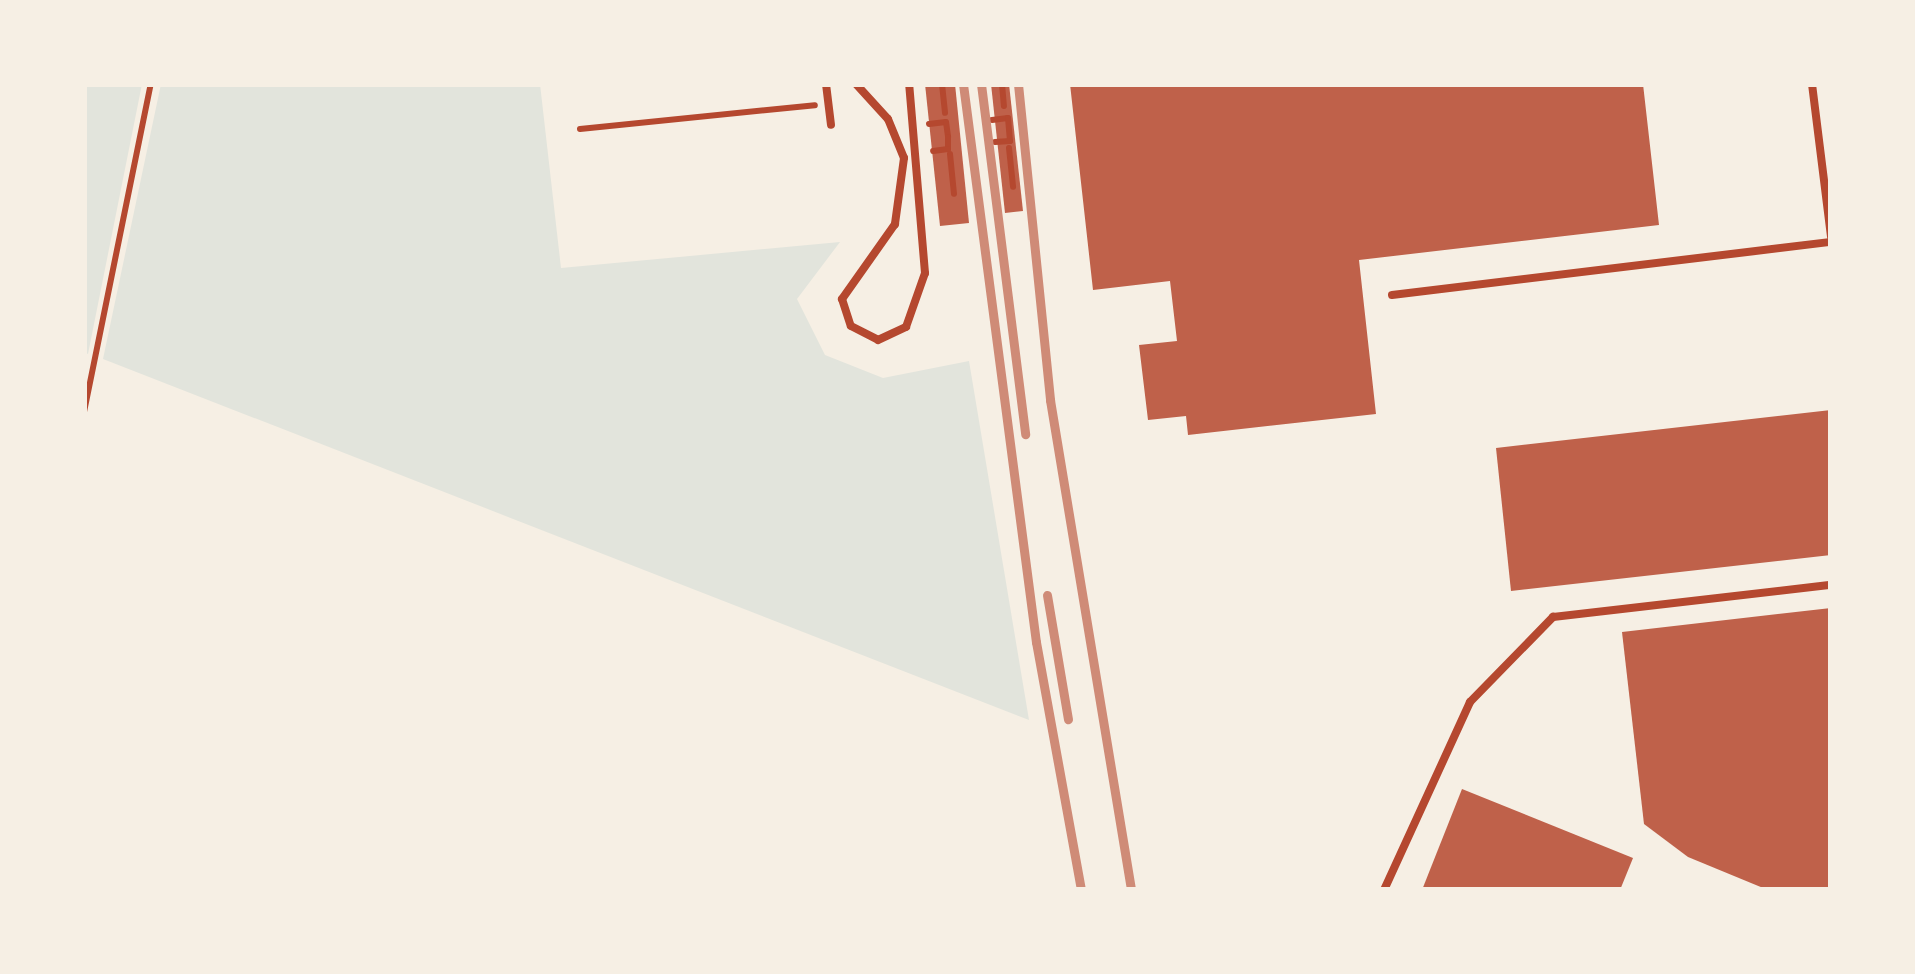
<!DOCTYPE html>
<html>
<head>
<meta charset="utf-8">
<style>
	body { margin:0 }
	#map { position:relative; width:1915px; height:974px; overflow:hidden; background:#f6efe4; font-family:"Varela Round",sans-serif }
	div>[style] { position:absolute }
	.green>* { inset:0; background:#e2e4dc }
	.building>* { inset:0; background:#bf614a }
	.path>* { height:6px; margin:-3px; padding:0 3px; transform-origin:3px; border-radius:3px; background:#b5482f }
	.service>* { height:8px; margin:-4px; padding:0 4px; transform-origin:4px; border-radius:4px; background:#b5482f }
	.rail>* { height:9px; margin:-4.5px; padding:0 4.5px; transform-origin:4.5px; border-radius:4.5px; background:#cf8b77 }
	span { translate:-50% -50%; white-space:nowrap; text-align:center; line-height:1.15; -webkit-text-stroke:9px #f6efe4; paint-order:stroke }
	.frame { position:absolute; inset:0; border:87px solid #f6efe4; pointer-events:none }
</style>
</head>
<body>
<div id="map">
	<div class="green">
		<i style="clip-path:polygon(84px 84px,142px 84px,88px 354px,84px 352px)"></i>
		<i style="clip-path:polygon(161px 84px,540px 84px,561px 268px,840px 242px,797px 299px,825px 355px,883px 378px,969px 361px,1029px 720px,103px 359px)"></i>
	</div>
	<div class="building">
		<i style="clip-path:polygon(925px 84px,955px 84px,969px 223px,940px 226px)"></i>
		<i style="clip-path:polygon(991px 84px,1009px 84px,1023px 211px,1005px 213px)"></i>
		<i style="clip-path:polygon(1070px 84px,1643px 84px,1659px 225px,1359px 260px,1376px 414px,1188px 435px,1186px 416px,1148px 420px,1139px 345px,1177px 341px,1170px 281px,1093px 290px)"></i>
		<i style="clip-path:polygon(1831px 410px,1831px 555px,1511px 591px,1496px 448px)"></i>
		<i style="clip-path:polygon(1831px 608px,1831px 890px,1768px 890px,1688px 857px,1644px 824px,1622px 632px)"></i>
		<i style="clip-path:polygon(1462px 789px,1633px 858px,1620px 890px,1422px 890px)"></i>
	</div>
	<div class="path">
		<i style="left:942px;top:84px;width:29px;rotate:84deg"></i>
		<i style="left:1002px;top:84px;width:22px;rotate:85deg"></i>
		<i style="left:992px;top:120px;width:16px;rotate:-7deg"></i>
		<i style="left:1008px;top:118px;width:23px;rotate:85deg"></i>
		<i style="left:1010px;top:141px;width:15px;rotate:176deg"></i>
		<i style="left:929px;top:124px;width:17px;rotate:-7deg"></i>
		<i style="left:946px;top:122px;width:15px;rotate:82deg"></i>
		<i style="left:948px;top:137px;width:12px;rotate:90deg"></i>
		<i style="left:948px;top:149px;width:15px;rotate:172deg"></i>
		<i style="left:580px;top:129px;width:236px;rotate:-5.8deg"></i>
		<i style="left:1009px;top:148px;width:39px;rotate:84deg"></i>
		<i style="left:950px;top:154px;width:40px;rotate:84.3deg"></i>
		<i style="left:84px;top:412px;width:335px;rotate:-78.5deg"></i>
	</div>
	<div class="service">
		<i style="left:826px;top:84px;width:41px;rotate:83deg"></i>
		<i style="left:856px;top:84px;width:47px;rotate:47.6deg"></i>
		<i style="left:888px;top:119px;width:42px;rotate:67.7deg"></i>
		<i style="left:904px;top:158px;width:67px;rotate:97.8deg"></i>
		<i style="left:895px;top:224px;width:92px;rotate:125.2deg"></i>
		<i style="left:842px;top:299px;width:28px;rotate:72deg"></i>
		<i style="left:851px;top:326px;width:30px;rotate:27deg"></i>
		<i style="left:878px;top:340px;width:31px;rotate:-25deg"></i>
		<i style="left:906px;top:327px;width:57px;rotate:-70.6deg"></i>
		<i style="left:925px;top:273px;width:190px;rotate:-94.8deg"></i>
		<i style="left:1812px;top:84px;width:154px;rotate:82.9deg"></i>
		<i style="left:1392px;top:295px;width:442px;rotate:-6.9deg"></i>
		<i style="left:1384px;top:890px;width:207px;rotate:-65.4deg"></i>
		<i style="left:1470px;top:702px;width:119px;rotate:-45.7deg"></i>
		<i style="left:1553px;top:617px;width:280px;rotate:-6.6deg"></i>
	</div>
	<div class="rail">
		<i style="left:963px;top:84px;width:563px;rotate:82.55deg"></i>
		<i style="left:1036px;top:642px;width:252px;rotate:79.7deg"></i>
		<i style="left:981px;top:84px;width:353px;rotate:82.8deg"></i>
		<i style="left:1018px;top:84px;width:318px;rotate:84.2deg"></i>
		<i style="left:1050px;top:400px;width:497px;rotate:80.6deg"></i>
		<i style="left:1047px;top:595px;width:126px;rotate:80.4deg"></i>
	</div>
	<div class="frame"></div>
</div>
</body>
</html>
